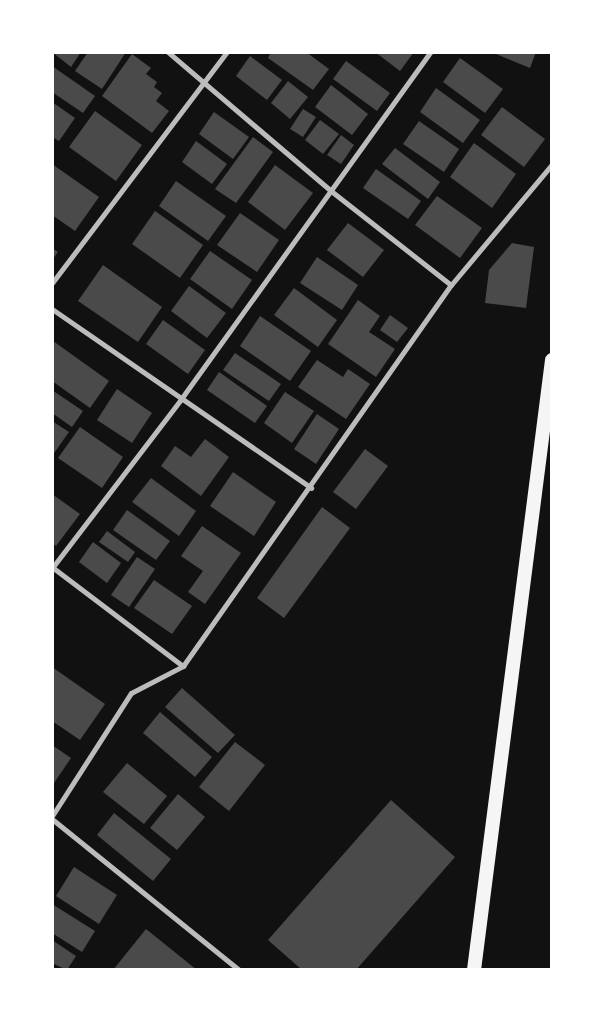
<!DOCTYPE html>
<html>
<head>
<meta charset="utf-8">
<style>
	body { margin:0 }
	#map { position:relative; width:604px; height:1022px; overflow:hidden; background:#111; font-family:Lora,serif }
	div>[style] { position:absolute }
	.building>* { inset:0; background:#4a4a4a }
	.minor>* { height:5px; margin:-2.5px; padding:0 2.5px; transform-origin:2.5px; border-radius:2.5px; background:#bcbcbc }
	.trunk>* { height:14px; margin:-7px; padding:0 7px; transform-origin:7px; border-radius:7px; background:#f5f5f5 }
	span { translate:-50% -50%; white-space:nowrap; text-align:center; line-height:1.15; -webkit-text-stroke:4px #fff; paint-order:stroke }
	.frame { position:absolute; inset:0; border:54px solid #fff; pointer-events:none }
</style>
</head>
<body>
<div id="map">
	<div class="building">
		<i style="clip-path:polygon(52px 52px,81px 52px,71px 67px)"></i>
		<i style="clip-path:polygon(88px 52px,126px 52px,102px 89px,75px 71px)"></i>
		<i style="clip-path:polygon(271px 52px,306px 52px,329px 69px,313px 90px,268px 58px)"></i>
		<i style="clip-path:polygon(375px 52px,414px 52px,400px 71px)"></i>
		<i style="clip-path:polygon(491px 52px,536px 52px,530px 68px)"></i>
		<i style="clip-path:polygon(132px 54px,151px 68px,146px 74px,157px 82px,154px 87px,162px 93px,156px 101px,169px 111px,152px 133px,102px 96px)"></i>
		<i style="clip-path:polygon(250px 56px,282px 80px,267px 100px,236px 76px)"></i>
		<i style="clip-path:polygon(460px 58px,503px 89px,485px 113px,443px 82px)"></i>
		<i style="clip-path:polygon(346px 61px,390px 93px,377px 111px,333px 79px)"></i>
		<i style="clip-path:polygon(52px 66px,95px 96px,83px 113px,52px 92px)"></i>
		<i style="clip-path:polygon(288px 81px,308px 97px,290px 119px,271px 103px)"></i>
		<i style="clip-path:polygon(331px 85px,368px 114px,352px 135px,315px 107px)"></i>
		<i style="clip-path:polygon(436px 88px,480px 120px,463px 143px,420px 112px)"></i>
		<i style="clip-path:polygon(52px 102px,75px 118px,59px 141px,52px 137px)"></i>
		<i style="clip-path:polygon(502px 107px,545px 139px,524px 167px,481px 135px)"></i>
		<i style="clip-path:polygon(303px 109px,316px 117px,303px 137px,290px 129px)"></i>
		<i style="clip-path:polygon(95px 111px,142px 145px,116px 181px,69px 147px)"></i>
		<i style="clip-path:polygon(214px 112px,249px 137px,233px 159px,199px 134px)"></i>
		<i style="clip-path:polygon(320px 120px,339px 134px,323px 154px,305px 140px)"></i>
		<i style="clip-path:polygon(419px 121px,459px 149px,444px 172px,403px 144px)"></i>
		<i style="clip-path:polygon(341px 135px,354px 145px,341px 164px,327px 155px)"></i>
		<i style="clip-path:polygon(253px 137px,273px 152px,236px 203px,215px 189px)"></i>
		<i style="clip-path:polygon(196px 141px,227px 164px,212px 184px,182px 162px)"></i>
		<i style="clip-path:polygon(474px 143px,516px 174px,492px 208px,450px 177px)"></i>
		<i style="clip-path:polygon(395px 148px,440px 182px,428px 199px,382px 164px)"></i>
		<i style="clip-path:polygon(52px 164px,99px 197px,75px 231px,52px 215px)"></i>
		<i style="clip-path:polygon(275px 165px,313px 193px,285px 230px,248px 202px)"></i>
		<i style="clip-path:polygon(376px 169px,421px 201px,408px 219px,363px 188px)"></i>
		<i style="clip-path:polygon(176px 181px,226px 216px,208px 241px,159px 206px)"></i>
		<i style="clip-path:polygon(437px 196px,482px 228px,460px 258px,415px 225px)"></i>
		<i style="clip-path:polygon(155px 211px,203px 245px,180px 278px,132px 244px)"></i>
		<i style="clip-path:polygon(240px 213px,279px 240px,257px 272px,217px 245px)"></i>
		<i style="clip-path:polygon(348px 223px,384px 250px,363px 277px,327px 250px)"></i>
		<i style="clip-path:polygon(512px 243px,534px 247px,526px 308px,485px 303px,489px 270px)"></i>
		<i style="clip-path:polygon(52px 248px,58px 252px,52px 260px)"></i>
		<i style="clip-path:polygon(210px 251px,252px 280px,232px 309px,190px 279px)"></i>
		<i style="clip-path:polygon(317px 257px,358px 285px,342px 310px,300px 283px)"></i>
		<i style="clip-path:polygon(103px 265px,162px 307px,138px 342px,78px 301px)"></i>
		<i style="clip-path:polygon(189px 286px,226px 313px,207px 338px,171px 311px)"></i>
		<i style="clip-path:polygon(294px 288px,337px 320px,318px 347px,274px 315px)"></i>
		<i style="clip-path:polygon(358px 300px,380px 316px,369px 332px,395px 349px,376px 377px,328px 344px)"></i>
		<i style="clip-path:polygon(390px 315px,408px 328px,397px 342px,380px 330px)"></i>
		<i style="clip-path:polygon(260px 316px,311px 351px,290px 381px,240px 346px)"></i>
		<i style="clip-path:polygon(163px 320px,205px 350px,188px 374px,146px 344px)"></i>
		<i style="clip-path:polygon(53px 341px,109px 381px,90px 408px,52px 381px)"></i>
		<i style="clip-path:polygon(235px 353px,281px 384px,269px 401px,223px 370px)"></i>
		<i style="clip-path:polygon(317px 360px,343px 377px,348px 369px,370px 384px,346px 419px,298px 387px)"></i>
		<i style="clip-path:polygon(219px 372px,267px 406px,255px 423px,207px 390px)"></i>
		<i style="clip-path:polygon(117px 389px,152px 413px,132px 443px,97px 420px)"></i>
		<i style="clip-path:polygon(52px 390px,83px 411px,72px 427px,52px 413px)"></i>
		<i style="clip-path:polygon(285px 392px,314px 411px,292px 443px,264px 423px)"></i>
		<i style="clip-path:polygon(317px 414px,339px 429px,316px 464px,294px 449px)"></i>
		<i style="clip-path:polygon(52px 421px,69px 432px,52px 456px)"></i>
		<i style="clip-path:polygon(80px 427px,123px 457px,102px 488px,58px 458px)"></i>
		<i style="clip-path:polygon(205px 439px,229px 457px,201px 496px,161px 466px,175px 446px,191px 457px)"></i>
		<i style="clip-path:polygon(365px 449px,388px 466px,356px 509px,333px 492px)"></i>
		<i style="clip-path:polygon(233px 472px,276px 502px,254px 536px,210px 506px)"></i>
		<i style="clip-path:polygon(151px 478px,196px 511px,179px 536px,132px 502px)"></i>
		<i style="clip-path:polygon(52px 494px,80px 514px,56px 546px,52px 543px)"></i>
		<i style="clip-path:polygon(322px 507px,350px 528px,284px 618px,257px 598px)"></i>
		<i style="clip-path:polygon(127px 510px,170px 541px,156px 560px,113px 530px)"></i>
		<i style="clip-path:polygon(202px 526px,241px 553px,205px 604px,188px 592px,203px 571px,181px 556px)"></i>
		<i style="clip-path:polygon(107px 531px,135px 552px,128px 562px,99px 542px)"></i>
		<i style="clip-path:polygon(93px 542px,121px 563px,107px 583px,79px 562px)"></i>
		<i style="clip-path:polygon(137px 557px,155px 569px,129px 607px,111px 595px)"></i>
		<i style="clip-path:polygon(154px 580px,192px 606px,172px 634px,134px 608px)"></i>
		<i style="clip-path:polygon(52px 667px,105px 704px,80px 740px,52px 721px)"></i>
		<i style="clip-path:polygon(182px 688px,235px 735px,218px 753px,165px 707px)"></i>
		<i style="clip-path:polygon(160px 712px,212px 757px,195px 777px,143px 733px)"></i>
		<i style="clip-path:polygon(235px 742px,265px 765px,229px 811px,199px 787px)"></i>
		<i style="clip-path:polygon(52px 745px,71px 758px,54px 783px,52px 781px)"></i>
		<i style="clip-path:polygon(127px 763px,167px 796px,144px 824px,103px 792px)"></i>
		<i style="clip-path:polygon(178px 794px,205px 817px,177px 850px,150px 828px)"></i>
		<i style="clip-path:polygon(391px 800px,455px 857px,356px 970px,302px 970px,268px 940px)"></i>
		<i style="clip-path:polygon(114px 813px,171px 859px,153px 881px,97px 835px)"></i>
		<i style="clip-path:polygon(74px 867px,117px 895px,99px 924px,56px 896px)"></i>
		<i style="clip-path:polygon(52px 904px,95px 931px,82px 952px,52px 933px)"></i>
		<i style="clip-path:polygon(146px 929px,197px 970px,113px 970px)"></i>
		<i style="clip-path:polygon(52px 940px,76px 956px,67px 970px,52px 963px)"></i>
	</div>
	<div class="minor">
		<i style="left:52px;top:283px;width:290px;rotate:-52.9deg"></i>
		<i style="left:451px;top:285px;width:158px;rotate:-50.1deg"></i>
		<i style="left:52px;top:309px;width:315px;rotate:34.6deg"></i>
		<i style="left:52px;top:567px;width:164px;rotate:37.1deg"></i>
		<i style="left:52px;top:568px;width:213px;rotate:-52.6deg"></i>
		<i style="left:181px;top:399px;width:427px;rotate:-54.3deg"></i>
		<i style="left:52px;top:816px;width:146px;rotate:-57.3deg"></i>
		<i style="left:131px;top:693px;width:59px;rotate:-27.4deg"></i>
		<i style="left:183px;top:666px;width:466px;rotate:-54.9deg"></i>
		<i style="left:451px;top:285px;width:154px;rotate:-141.9deg"></i>
		<i style="left:330px;top:190px;width:213px;rotate:-139.6deg"></i>
		<i style="left:52px;top:819px;width:240px;rotate:38.9deg"></i>
	</div>
	<div class="trunk">
		<i style="left:474px;top:970px;width:615px;rotate:-82.71deg"></i>
	</div>
	<div class="frame"></div>
</div>
</body>
</html>
